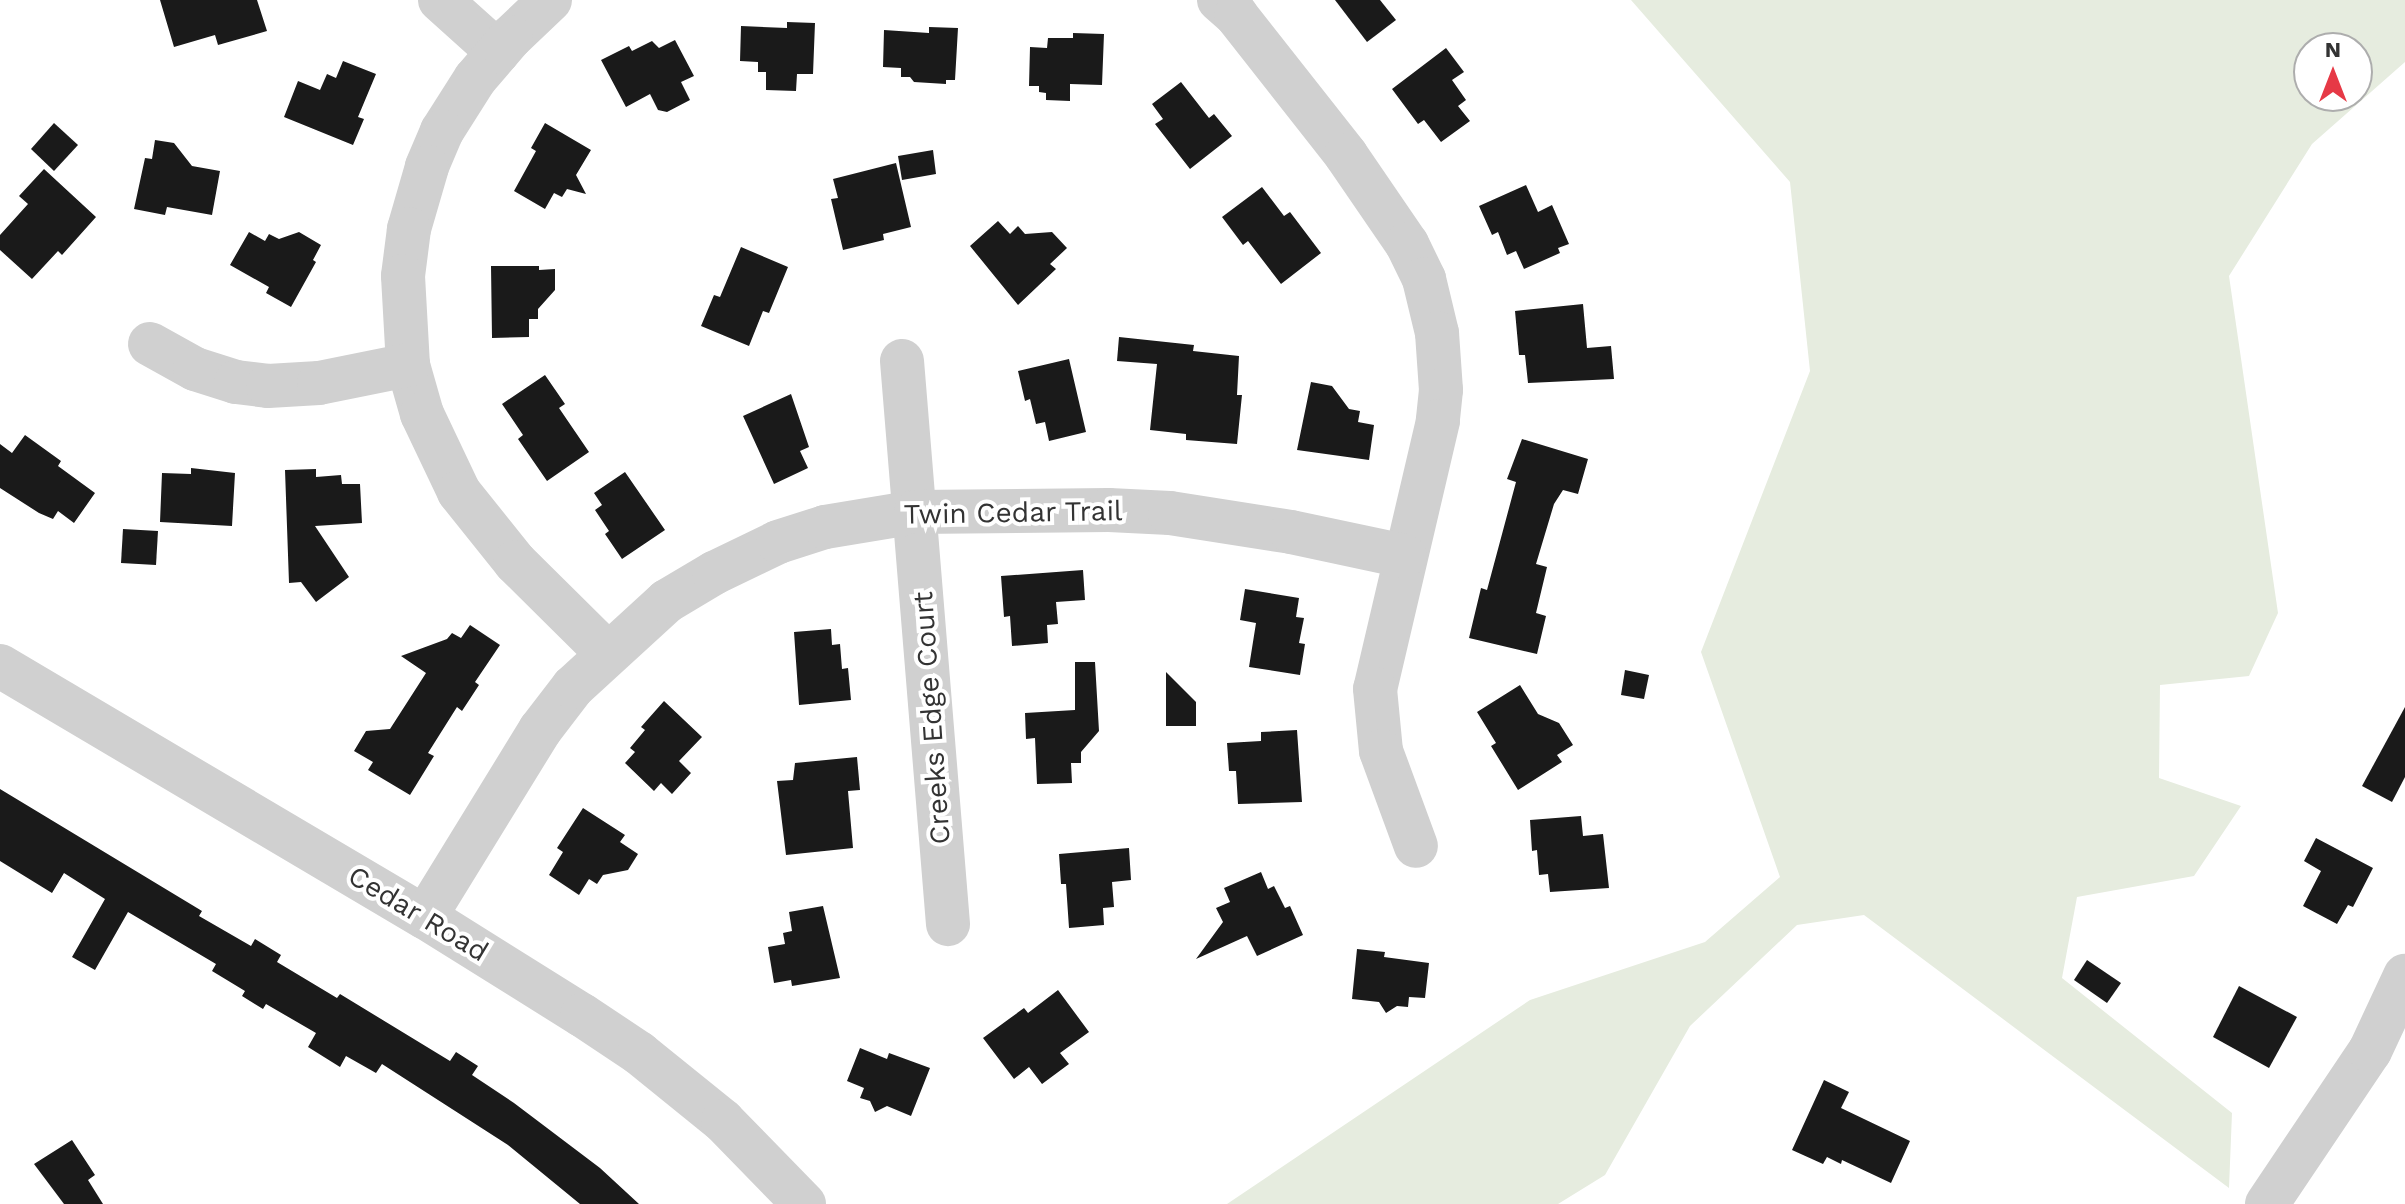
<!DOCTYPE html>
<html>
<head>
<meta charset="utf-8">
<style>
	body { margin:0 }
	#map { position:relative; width:2405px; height:1204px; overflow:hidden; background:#fff; font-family:"Work Sans",sans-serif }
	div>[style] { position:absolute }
	.green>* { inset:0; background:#e6ecdf }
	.building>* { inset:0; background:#1a1a1a }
	.minor>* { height:44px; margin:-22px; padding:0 22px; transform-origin:22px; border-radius:22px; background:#d0d0d0 }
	span { translate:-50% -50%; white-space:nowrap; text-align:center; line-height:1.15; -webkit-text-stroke:8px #fff; paint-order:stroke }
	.street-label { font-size:28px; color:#333 }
	.north { position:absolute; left:2293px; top:32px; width:80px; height:80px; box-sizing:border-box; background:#fff; border:2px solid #adadad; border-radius:50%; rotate:0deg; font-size:22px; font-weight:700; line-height:32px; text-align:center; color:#333 }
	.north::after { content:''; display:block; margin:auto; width:28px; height:36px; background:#e63946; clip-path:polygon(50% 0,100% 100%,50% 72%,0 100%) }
</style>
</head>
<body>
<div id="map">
	<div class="green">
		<i style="clip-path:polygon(evenodd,1631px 0,2405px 0,2405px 62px,2312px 144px,2229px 276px,2278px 613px,2249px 676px,2160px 685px,2159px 778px,2241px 806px,2194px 876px,2077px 897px,2062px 978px,2232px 1113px,2229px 1188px,1864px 915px,1797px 925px,1690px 1026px,1605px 1175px,1558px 1204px,1227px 1204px,1530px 1000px,1705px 942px,1780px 877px,1701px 652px,1810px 371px,1790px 182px,1631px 0,2309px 48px,2357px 48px,2357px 96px,2309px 96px,2309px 48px)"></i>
	</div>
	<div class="building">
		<i style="clip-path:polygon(160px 0,257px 0,267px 31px,218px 45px,215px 35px,174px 47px)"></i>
		<i style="clip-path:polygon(1335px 0,1380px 0,1396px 20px,1367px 42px)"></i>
		<i style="clip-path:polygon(787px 22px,815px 23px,813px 74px,797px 74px,796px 91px,766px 90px,766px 72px,758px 72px,758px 62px,740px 61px,741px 26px,787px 28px)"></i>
		<i style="clip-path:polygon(929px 27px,958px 28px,955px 80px,946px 80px,946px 84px,914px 82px,910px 77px,901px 77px,901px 68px,883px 67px,884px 30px,929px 33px)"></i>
		<i style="clip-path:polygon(1073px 33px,1104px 34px,1102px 85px,1070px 84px,1070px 101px,1046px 100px,1046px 93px,1039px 92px,1039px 86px,1029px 86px,1030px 47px,1047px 48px,1048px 38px,1073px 38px)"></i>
		<i style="clip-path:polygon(675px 40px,694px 76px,681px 82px,690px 100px,667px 112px,658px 110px,650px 94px,626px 107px,601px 60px,629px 46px,632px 51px,652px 41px,659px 48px)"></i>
		<i style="clip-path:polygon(1446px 48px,1464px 72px,1452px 80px,1466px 100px,1458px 106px,1470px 121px,1441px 142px,1424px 120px,1418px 124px,1392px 89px)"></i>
		<i style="clip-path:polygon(343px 61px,376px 74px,358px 117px,364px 119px,353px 145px,284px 117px,298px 81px,320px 90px,327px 74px,336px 78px)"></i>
		<i style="clip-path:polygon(1181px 82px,1209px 118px,1214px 114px,1232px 136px,1190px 169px,1155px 124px,1163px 119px,1152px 104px)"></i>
		<i style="clip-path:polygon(54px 123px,78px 145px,54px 171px,31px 149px)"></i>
		<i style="clip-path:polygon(545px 123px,591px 150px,576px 175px,586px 194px,567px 189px,562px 197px,554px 193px,545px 209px,514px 191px,536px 151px,531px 148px)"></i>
		<i style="clip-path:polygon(155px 140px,174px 143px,192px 166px,220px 171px,212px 215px,167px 207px,165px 215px,134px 209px,145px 158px,152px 159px)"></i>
		<i style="clip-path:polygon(933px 150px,936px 174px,902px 180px,898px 156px)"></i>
		<i style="clip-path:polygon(896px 163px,911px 227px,883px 234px,884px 240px,843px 250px,831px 199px,838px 198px,833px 179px)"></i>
		<i style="clip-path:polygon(44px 169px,96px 217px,62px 255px,58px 251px,32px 279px,0 250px,0 235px,28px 204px,19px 196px)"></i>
		<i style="clip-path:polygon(1526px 185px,1538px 212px,1552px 205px,1569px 244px,1558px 248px,1560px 253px,1524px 269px,1516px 251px,1507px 255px,1498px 232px,1492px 235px,1479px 206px)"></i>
		<i style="clip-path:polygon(1262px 187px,1284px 216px,1290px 212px,1321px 253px,1281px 284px,1248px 241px,1243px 245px,1222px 217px)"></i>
		<i style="clip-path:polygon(998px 221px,1010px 234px,1018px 226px,1025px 234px,1052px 232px,1067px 248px,1050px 264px,1056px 269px,1018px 305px,970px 246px)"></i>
		<i style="clip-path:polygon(249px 232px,265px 241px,269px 234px,279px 239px,299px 232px,321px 245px,313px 260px,316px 262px,291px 307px,266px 293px,269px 287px,230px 265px)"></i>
		<i style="clip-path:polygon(741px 247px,788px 267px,769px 313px,763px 311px,749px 346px,701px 326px,714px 295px,720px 297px)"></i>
		<i style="clip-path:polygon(491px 266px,539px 266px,539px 270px,555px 269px,555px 290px,538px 309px,538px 319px,529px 319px,529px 337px,492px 338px)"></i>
		<i style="clip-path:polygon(1583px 304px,1587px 348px,1611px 346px,1614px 379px,1528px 383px,1525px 355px,1519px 355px,1515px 311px)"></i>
		<i style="clip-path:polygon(1119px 337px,1194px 345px,1193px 351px,1239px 356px,1237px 395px,1242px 395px,1237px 444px,1186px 440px,1186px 434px,1150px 430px,1157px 364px,1117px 361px)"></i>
		<i style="clip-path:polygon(1069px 359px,1086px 432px,1049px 441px,1045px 422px,1036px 424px,1030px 399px,1025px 401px,1018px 371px)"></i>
		<i style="clip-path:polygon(545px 375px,565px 404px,559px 408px,589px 452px,547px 481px,518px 439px,523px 435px,502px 404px)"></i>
		<i style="clip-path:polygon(1311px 382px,1332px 386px,1349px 409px,1360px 411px,1358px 422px,1374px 425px,1369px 460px,1297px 450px)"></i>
		<i style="clip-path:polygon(791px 394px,809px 447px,800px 451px,808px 468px,774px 484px,743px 416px)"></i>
		<i style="clip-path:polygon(25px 435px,61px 461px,58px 466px,95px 493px,74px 523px,58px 511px,53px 519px,39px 513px,0 488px,0 444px,12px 453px)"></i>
		<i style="clip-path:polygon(1522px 439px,1588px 459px,1578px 494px,1563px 490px,1554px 504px,1536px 564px,1547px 567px,1536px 613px,1546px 616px,1537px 654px,1469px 638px,1481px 588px,1487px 590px,1516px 482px,1507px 479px)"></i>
		<i style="clip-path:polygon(191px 468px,235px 473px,232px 526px,160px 522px,162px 473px,191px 474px)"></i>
		<i style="clip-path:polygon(316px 469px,316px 477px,341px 475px,342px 484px,360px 484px,362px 523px,315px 526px,349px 577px,316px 602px,301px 582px,289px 583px,285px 470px)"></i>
		<i style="clip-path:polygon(625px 472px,665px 530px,622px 559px,605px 534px,609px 531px,595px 510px,602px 505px,594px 493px)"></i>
		<i style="clip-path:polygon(123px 529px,158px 531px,156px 565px,121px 563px)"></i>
		<i style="clip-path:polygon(1083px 570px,1085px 600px,1056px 602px,1058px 624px,1047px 625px,1048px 643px,1012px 646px,1010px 616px,1004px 617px,1001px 576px)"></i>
		<i style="clip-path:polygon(1245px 589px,1299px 598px,1296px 617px,1304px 618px,1299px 643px,1305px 644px,1300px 675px,1249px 667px,1256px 623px,1240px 620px)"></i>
		<i style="clip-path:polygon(470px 625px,500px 645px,475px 682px,479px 685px,462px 711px,457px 707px,428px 753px,434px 756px,410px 795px,368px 770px,373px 762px,354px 751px,366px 731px,390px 729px,426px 673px,401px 656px,447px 639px,452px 633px,461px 638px)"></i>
		<i style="clip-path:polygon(831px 629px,832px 645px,840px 644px,842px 669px,848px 668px,851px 700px,799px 705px,794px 632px)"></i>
		<i style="clip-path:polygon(1075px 662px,1095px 662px,1099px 731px,1081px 752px,1081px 763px,1071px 763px,1072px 783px,1037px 784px,1035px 738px,1026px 739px,1025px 713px,1075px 710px)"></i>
		<i style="clip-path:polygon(1625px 670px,1649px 675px,1644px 699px,1621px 695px)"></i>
		<i style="clip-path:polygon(1166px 672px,1196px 702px,1196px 726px,1166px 726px)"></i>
		<i style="clip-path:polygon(1520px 685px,1538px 714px,1559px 723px,1573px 745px,1557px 755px,1562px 762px,1518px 790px,1491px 746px,1496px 743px,1477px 712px)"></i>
		<i style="clip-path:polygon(664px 701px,702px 737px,679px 761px,691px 773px,672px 794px,661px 783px,654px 791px,625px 763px,635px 752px,630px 748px,645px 730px,641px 727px)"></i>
		<i style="clip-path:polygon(2405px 707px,2405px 777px,2392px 802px,2362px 786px)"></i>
		<i style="clip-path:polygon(1297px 730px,1302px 802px,1238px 804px,1236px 771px,1229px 771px,1227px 743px,1261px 741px,1261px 732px)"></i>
		<i style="clip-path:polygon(857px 757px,860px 790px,848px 791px,853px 848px,786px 855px,777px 781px,793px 780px,795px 763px)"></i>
		<i style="clip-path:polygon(0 789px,202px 911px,199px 916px,251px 946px,255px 939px,281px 955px,277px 962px,337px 998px,340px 994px,450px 1061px,456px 1052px,478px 1066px,472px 1075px,514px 1103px,600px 1168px,639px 1204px,580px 1204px,508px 1145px,382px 1064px,376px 1073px,346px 1056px,340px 1067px,308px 1047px,316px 1033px,266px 1004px,263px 1009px,242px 996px,245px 991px,212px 971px,216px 964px,128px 912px,95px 970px,72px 957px,105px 899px,64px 873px,52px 893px,0 861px)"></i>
		<i style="clip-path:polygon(583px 808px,625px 835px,620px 842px,638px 854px,628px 870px,603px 875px,597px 884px,589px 879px,579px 895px,549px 875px,563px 852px,557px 848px)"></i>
		<i style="clip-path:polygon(1581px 816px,1583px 836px,1603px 834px,1609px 888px,1550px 892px,1548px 874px,1539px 875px,1537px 850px,1532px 851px,1530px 820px)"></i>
		<i style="clip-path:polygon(2316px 838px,2373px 868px,2353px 907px,2348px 905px,2337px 924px,2303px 906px,2321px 871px,2304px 861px)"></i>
		<i style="clip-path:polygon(1129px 848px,1131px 880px,1112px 882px,1114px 907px,1103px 908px,1104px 925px,1069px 928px,1066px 884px,1061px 884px,1059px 854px)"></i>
		<i style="clip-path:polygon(1261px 872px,1268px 889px,1274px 886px,1285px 908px,1290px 906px,1303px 935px,1257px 956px,1247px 936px,1196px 959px,1223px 922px,1216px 908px,1230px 902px,1224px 888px)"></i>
		<i style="clip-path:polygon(823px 906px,840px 978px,792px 986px,791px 980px,774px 983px,768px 947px,785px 944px,783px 933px,792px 931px,789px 912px)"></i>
		<i style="clip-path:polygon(1357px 949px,1385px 952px,1384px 957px,1429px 963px,1425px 998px,1409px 997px,1408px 1007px,1397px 1006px,1386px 1013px,1379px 1002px,1352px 999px)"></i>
		<i style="clip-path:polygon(2087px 960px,2121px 983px,2107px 1003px,2074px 980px)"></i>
		<i style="clip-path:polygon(2239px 986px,2297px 1017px,2269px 1068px,2213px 1037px)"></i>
		<i style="clip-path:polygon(1058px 990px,1089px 1032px,1060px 1053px,1069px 1064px,1042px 1084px,1029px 1067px,1014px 1079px,983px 1038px,1024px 1008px,1028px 1013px)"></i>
		<i style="clip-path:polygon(860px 1048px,887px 1059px,889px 1053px,930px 1068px,911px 1116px,887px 1106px,875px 1112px,870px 1101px,860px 1098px,864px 1088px,847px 1081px)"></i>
		<i style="clip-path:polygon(1824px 1080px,1849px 1092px,1841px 1108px,1910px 1141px,1891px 1183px,1842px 1160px,1841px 1164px,1827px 1157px,1823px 1164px,1792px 1150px)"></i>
		<i style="clip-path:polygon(72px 1140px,95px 1175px,88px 1180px,103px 1204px,64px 1204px,34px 1164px)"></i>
	</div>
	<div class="minor">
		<i style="left:440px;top:0;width:78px;rotate:41.9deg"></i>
		<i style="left:550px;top:0;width:54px;rotate:136.5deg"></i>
		<i style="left:511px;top:37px;width:55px;rotate:130.6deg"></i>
		<i style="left:475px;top:79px;width:62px;rotate:122.4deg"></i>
		<i style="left:442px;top:131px;width:39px;rotate:113deg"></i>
		<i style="left:427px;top:167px;width:65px;rotate:106.2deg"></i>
		<i style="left:409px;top:229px;width:47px;rotate:97.3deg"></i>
		<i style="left:403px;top:276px;width:89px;rotate:86.8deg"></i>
		<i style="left:408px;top:365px;width:51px;rotate:74.1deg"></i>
		<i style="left:422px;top:414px;width:86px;rotate:64.6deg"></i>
		<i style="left:459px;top:492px;width:90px;rotate:51.3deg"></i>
		<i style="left:515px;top:562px;width:129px;rotate:44.7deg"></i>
		<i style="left:1219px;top:0;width:23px;rotate:41deg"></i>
		<i style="left:1236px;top:15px;width:178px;rotate:51.8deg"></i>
		<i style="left:1346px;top:155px;width:108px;rotate:55.6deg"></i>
		<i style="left:1407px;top:244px;width:39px;rotate:64deg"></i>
		<i style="left:1424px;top:279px;width:56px;rotate:76.5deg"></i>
		<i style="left:1437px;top:333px;width:57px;rotate:86deg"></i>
		<i style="left:1441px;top:390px;width:31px;rotate:96deg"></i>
		<i style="left:1438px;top:421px;width:275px;rotate:103.2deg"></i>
		<i style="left:1375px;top:689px;width:62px;rotate:84.5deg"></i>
		<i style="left:1381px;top:751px;width:101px;rotate:69.8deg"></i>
		<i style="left:150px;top:344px;width:51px;rotate:29.1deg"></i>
		<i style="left:195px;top:369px;width:43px;rotate:17.6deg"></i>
		<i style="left:236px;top:382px;width:32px;rotate:7deg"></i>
		<i style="left:268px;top:386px;width:51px;rotate:-3.4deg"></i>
		<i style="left:319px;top:383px;width:91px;rotate:-11.4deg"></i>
		<i style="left:902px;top:361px;width:565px;rotate:85.33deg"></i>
		<i style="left:0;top:666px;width:494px;rotate:30.6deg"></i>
		<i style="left:425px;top:917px;width:185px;rotate:32deg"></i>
		<i style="left:582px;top:1015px;width:69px;rotate:33.7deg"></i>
		<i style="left:639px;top:1053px;width:108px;rotate:39deg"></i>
		<i style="left:723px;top:1121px;width:116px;rotate:45.7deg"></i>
		<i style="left:425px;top:917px;width:220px;rotate:-58.4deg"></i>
		<i style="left:540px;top:730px;width:54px;rotate:-52.5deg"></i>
		<i style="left:573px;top:687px;width:127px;rotate:-42.5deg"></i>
		<i style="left:667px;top:601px;width:55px;rotate:-30.8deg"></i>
		<i style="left:714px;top:573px;width:71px;rotate:-25.8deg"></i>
		<i style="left:778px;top:542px;width:49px;rotate:-17.7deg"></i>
		<i style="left:825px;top:527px;width:92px;rotate:-9.4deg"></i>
		<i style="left:916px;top:512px;width:193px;rotate:-0.6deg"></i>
		<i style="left:1109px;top:510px;width:61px;rotate:2.8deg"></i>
		<i style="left:1170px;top:513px;width:122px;rotate:8.9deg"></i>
		<i style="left:1291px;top:532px;width:116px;rotate:12deg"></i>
		<i style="left:2267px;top:1204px;width:184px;rotate:-56.1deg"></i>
		<i style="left:2370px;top:1051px;width:83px;rotate:-65deg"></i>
	</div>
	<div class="street-label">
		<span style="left:1013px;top:513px;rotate:-1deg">Twin Cedar Trail</span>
		<span style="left:932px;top:718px;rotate:-94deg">Creeks Edge Court</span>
		<span style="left:418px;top:914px;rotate:31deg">Cedar Road</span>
	</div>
	<div class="north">N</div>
</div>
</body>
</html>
